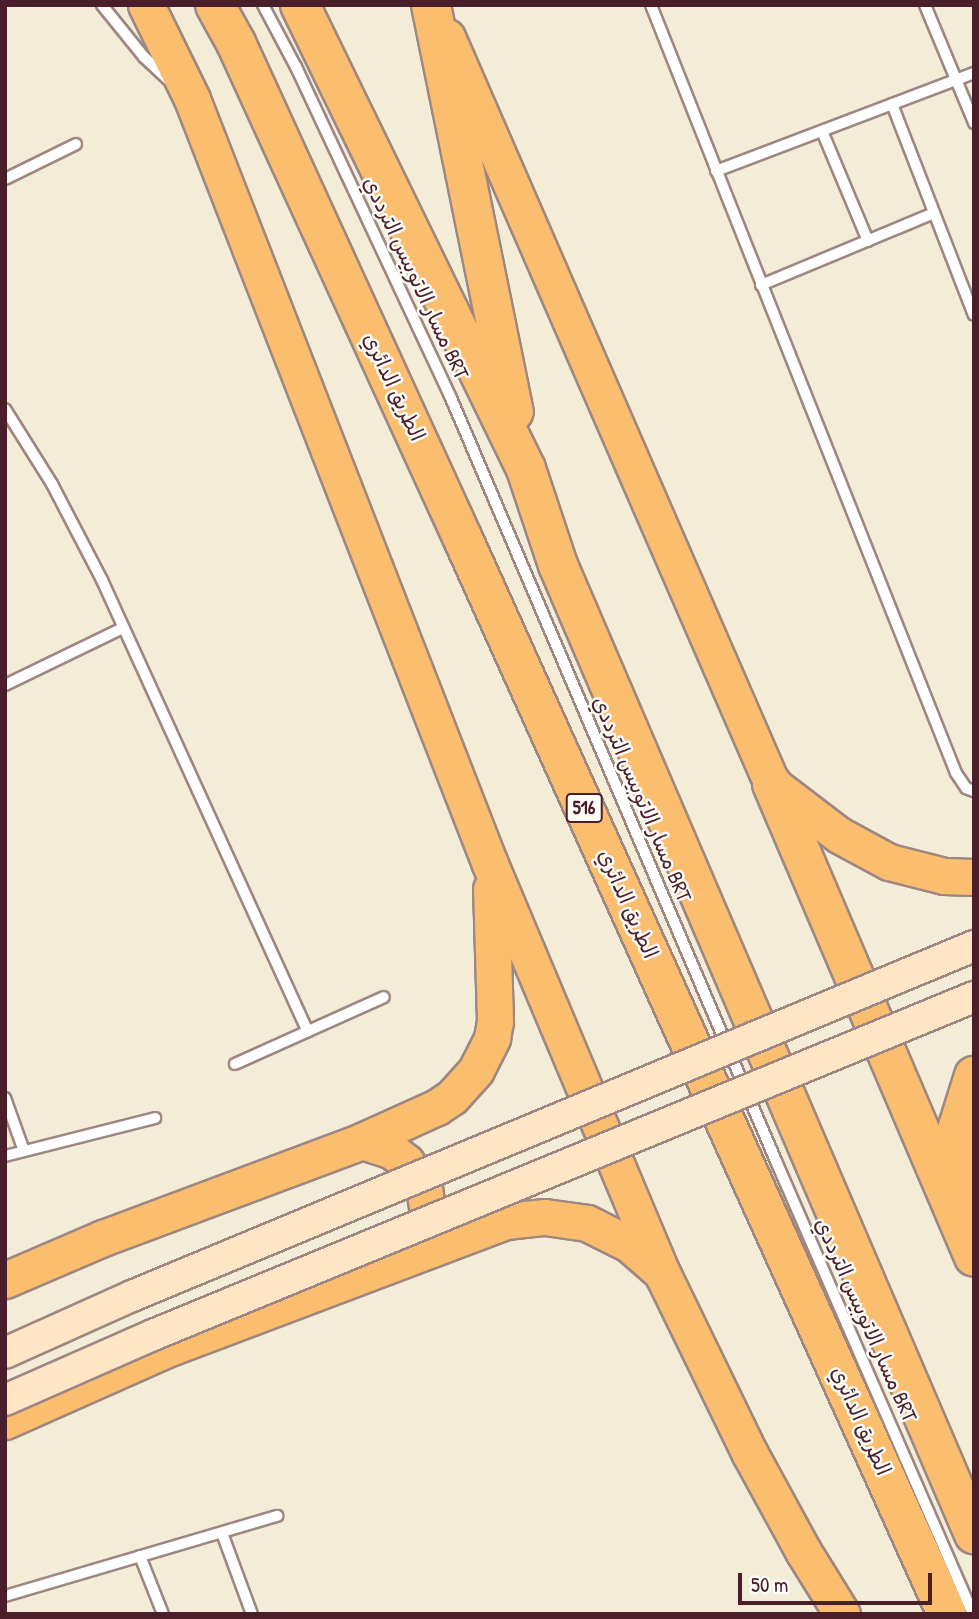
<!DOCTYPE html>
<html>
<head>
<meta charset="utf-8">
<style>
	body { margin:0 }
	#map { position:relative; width:979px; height:1619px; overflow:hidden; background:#f3edd8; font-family:"Patrick Hand","Playpen Sans Arabic",sans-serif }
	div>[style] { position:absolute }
	.roads { filter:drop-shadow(2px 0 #9e8682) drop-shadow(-2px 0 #9e8682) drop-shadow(0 2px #9e8682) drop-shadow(0 -2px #9e8682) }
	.service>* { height:10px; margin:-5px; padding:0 5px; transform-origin:5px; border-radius:5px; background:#fff }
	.trunk>* { height:35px; margin:-17.5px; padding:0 17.5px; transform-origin:17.5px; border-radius:17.5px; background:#fbbe6e }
	.motorway>* { height:38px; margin:-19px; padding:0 19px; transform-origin:19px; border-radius:19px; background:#fbbe6e }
	.bridges { filter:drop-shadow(2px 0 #9e8682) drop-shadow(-2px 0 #9e8682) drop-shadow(0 2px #9e8682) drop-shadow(0 -2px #9e8682) }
	.secondary-bridge>* { height:30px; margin:-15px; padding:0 15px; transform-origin:15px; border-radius:15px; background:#fde5c5 }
	span { translate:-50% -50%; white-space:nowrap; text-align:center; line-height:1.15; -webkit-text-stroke:5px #fdfcf7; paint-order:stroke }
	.shield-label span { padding:2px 5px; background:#fdfcf7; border:2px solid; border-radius:5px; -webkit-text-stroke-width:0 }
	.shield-label { font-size:19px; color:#4a1f2b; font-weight:700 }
	.street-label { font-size:21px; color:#4a1f2b }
	.frame { position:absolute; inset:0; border:7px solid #4a1f2b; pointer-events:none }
	.scale { position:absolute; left:738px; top:1573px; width:194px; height:32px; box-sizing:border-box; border:4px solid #4a1f2b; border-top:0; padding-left:9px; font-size:21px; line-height:24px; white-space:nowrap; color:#4a1f2b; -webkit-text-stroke:5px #fdfcf7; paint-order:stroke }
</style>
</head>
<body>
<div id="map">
	<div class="roads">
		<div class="service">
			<i style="left:102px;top:5px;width:67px;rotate:51.1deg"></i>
			<i style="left:144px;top:57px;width:33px;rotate:43deg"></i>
			<i style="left:263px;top:5px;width:70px;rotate:62deg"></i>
			<i style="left:296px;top:67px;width:365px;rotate:64.9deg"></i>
			<i style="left:451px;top:398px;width:829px;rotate:66.93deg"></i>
			<i style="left:776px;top:1161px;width:494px;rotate:66.5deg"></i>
			<i style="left:651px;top:5px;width:826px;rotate:68.34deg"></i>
			<i style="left:956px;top:773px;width:18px;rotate:56deg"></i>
			<i style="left:966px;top:788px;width:9px;rotate:21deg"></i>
			<i style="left:925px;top:5px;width:128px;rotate:67.4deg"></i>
			<i style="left:892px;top:104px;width:226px;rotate:68.8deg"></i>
			<i style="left:822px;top:131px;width:119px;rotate:67.3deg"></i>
			<i style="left:716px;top:171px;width:276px;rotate:-20.8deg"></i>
			<i style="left:5px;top:179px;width:79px;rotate:-26.2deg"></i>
			<i style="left:761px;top:285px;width:187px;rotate:-22.6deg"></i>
			<i style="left:5px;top:409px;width:89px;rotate:57.9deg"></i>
			<i style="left:52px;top:484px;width:108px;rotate:62.5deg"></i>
			<i style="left:102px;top:580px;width:496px;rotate:65.5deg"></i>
			<i style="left:5px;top:685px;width:131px;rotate:-25.8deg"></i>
			<i style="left:235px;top:1064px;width:163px;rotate:-24.2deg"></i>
			<i style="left:5px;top:1098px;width:56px;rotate:70.3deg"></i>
			<i style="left:5px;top:1156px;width:155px;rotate:-14.2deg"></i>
			<i style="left:222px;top:1533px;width:86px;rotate:69.7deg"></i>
			<i style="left:140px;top:1556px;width:62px;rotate:68.4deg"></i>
			<i style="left:5px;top:1596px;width:284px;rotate:-16.4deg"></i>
		</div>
		<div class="trunk">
			<i style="left:146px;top:5px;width:105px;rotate:63.9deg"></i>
			<i style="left:192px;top:99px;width:821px;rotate:68.72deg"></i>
			<i style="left:490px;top:864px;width:446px;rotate:67.2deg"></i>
			<i style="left:663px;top:1275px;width:197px;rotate:64.1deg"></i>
			<i style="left:749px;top:1452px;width:113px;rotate:61.4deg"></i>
			<i style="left:803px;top:1551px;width:74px;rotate:58.2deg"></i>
			<i style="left:447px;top:37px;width:815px;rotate:66.49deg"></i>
			<i style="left:772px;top:784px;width:84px;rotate:37.3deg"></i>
			<i style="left:839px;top:835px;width:57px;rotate:28.4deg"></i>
			<i style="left:889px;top:862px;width:57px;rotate:14.3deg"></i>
			<i style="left:944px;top:876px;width:30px;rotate:2deg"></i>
			<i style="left:362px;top:1141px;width:32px;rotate:18deg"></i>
			<i style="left:392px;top:1151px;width:18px;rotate:38deg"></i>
			<i style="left:406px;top:1162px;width:32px;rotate:55deg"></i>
			<i style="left:424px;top:1188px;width:32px;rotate:81deg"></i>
			<i style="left:429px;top:1220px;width:33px;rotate:106deg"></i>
			<i style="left:5px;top:1280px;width:107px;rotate:-23.2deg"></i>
			<i style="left:103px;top:1238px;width:277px;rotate:-20.5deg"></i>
			<i style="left:362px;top:1141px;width:82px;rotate:-24.4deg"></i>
			<i style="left:437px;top:1107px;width:18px;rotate:-34deg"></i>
			<i style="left:452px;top:1097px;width:36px;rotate:-48deg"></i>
			<i style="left:476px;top:1070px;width:36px;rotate:-63deg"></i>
			<i style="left:492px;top:1038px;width:17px;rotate:-80deg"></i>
			<i style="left:495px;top:1021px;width:132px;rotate:-91.7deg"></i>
			<i style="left:5px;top:1421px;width:172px;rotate:-24deg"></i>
			<i style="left:162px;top:1351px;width:368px;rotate:-20.7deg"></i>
			<i style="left:506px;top:1221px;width:39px;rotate:-6deg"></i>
			<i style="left:545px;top:1217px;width:42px;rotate:8.1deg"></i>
			<i style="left:587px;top:1223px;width:47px;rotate:26.6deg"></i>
			<i style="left:629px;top:1244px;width:38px;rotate:41deg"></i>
		</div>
		<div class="motorway">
			<i style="left:215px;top:5px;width:43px;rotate:61.1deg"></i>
			<i style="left:236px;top:43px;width:545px;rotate:65.41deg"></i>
			<i style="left:463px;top:539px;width:1179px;rotate:65.76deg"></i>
			<i style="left:300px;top:5px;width:516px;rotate:64.03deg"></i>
			<i style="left:526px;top:469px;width:101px;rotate:71.6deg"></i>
			<i style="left:558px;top:565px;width:1055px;rotate:66.77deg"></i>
			<i style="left:431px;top:5px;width:415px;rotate:78.5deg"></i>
			<i style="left:772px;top:784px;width:514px;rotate:66.87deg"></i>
			<i style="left:956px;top:1196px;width:36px;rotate:-95deg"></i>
			<i style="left:953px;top:1160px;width:27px;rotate:-84deg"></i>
			<i style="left:956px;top:1133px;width:60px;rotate:-72.5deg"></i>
		</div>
	</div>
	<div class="bridges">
		<div class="secondary-bridge">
			<i style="left:5px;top:1353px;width:139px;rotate:-24.2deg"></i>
			<i style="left:132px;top:1296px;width:912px;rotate:-22.57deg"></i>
			<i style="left:5px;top:1400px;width:162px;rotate:-23.7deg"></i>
			<i style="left:153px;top:1335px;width:888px;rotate:-22.38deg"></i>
		</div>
	</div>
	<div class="shield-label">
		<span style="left:584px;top:808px">516</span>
	</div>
	<div class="street-label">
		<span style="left:416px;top:278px;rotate:65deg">مسار الاتوبيس الترددي BRT</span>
		<span style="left:394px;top:387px;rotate:65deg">الطريق الدائري</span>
		<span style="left:642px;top:799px;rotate:67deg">مسار الاتوبيس الترددي BRT</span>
		<span style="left:628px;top:904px;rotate:66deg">الطريق الدائري</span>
		<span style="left:866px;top:1320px;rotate:66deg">مسار الاتوبيس الترددي BRT</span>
		<span style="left:861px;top:1421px;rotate:66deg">الطريق الدائري</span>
	</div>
	<div class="frame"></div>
	<div class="scale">50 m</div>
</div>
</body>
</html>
